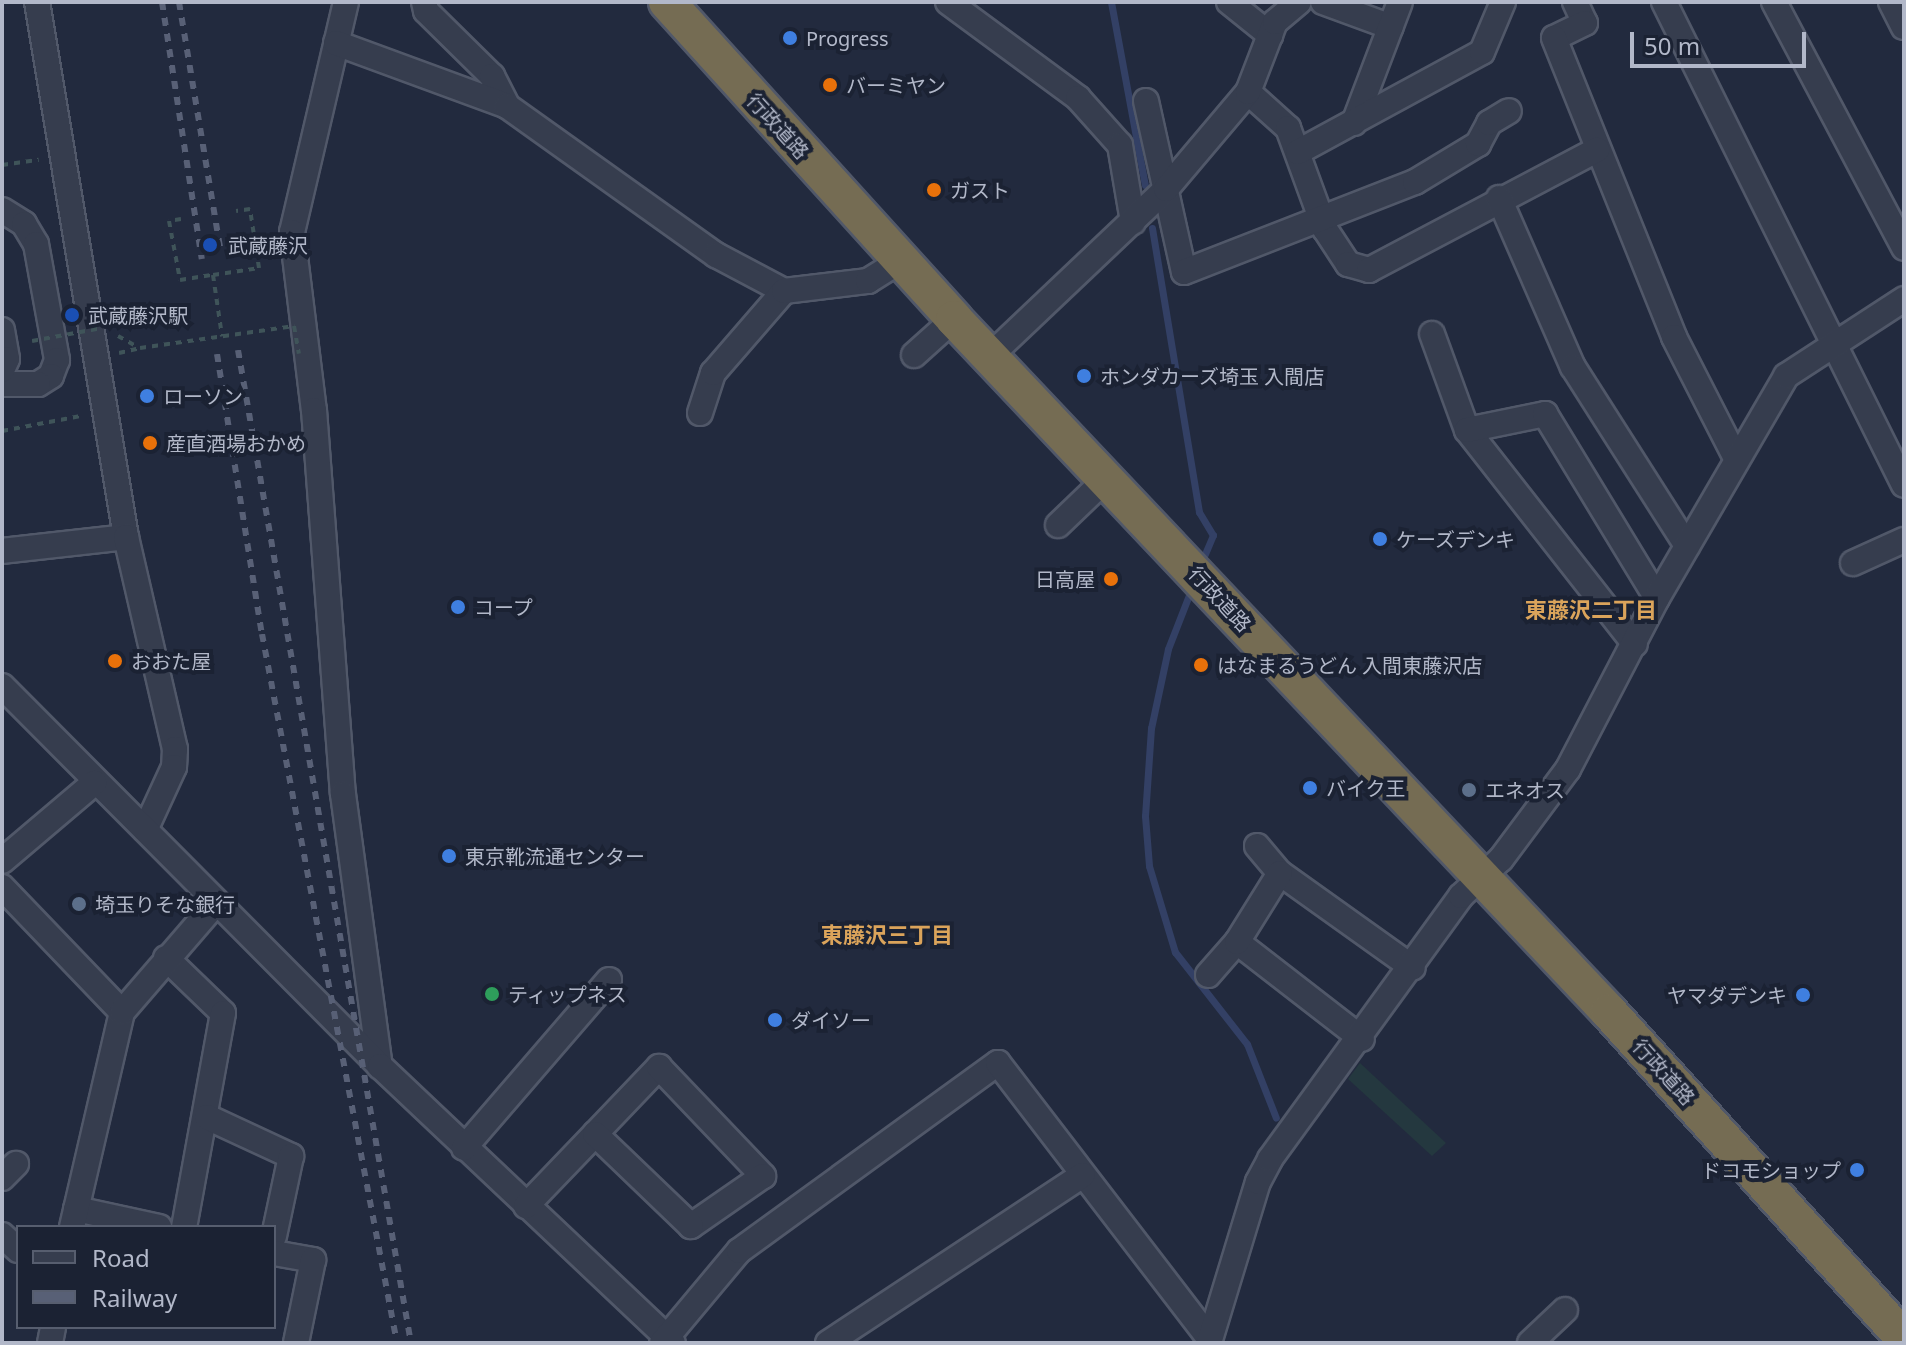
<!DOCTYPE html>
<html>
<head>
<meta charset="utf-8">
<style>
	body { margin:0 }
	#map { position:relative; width:1906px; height:1345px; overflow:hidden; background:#222a3e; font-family:"Noto Sans","Noto Sans JP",sans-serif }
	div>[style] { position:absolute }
	.green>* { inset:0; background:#24383f }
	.stream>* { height:7px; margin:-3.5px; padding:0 3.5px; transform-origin:3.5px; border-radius:3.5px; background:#334065 }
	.path>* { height:4px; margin-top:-2px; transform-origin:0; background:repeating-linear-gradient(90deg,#3f5459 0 6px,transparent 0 12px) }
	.roads { filter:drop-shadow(2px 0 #515869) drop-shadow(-2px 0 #515869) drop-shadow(0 2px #515869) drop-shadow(0 -2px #515869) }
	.minor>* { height:24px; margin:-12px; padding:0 12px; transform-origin:12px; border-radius:12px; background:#363d4e }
	.highway>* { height:36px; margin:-18px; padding:0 18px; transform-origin:18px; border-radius:18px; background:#756c53 }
	.rail>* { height:6px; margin-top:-3px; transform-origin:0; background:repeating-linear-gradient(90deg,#586076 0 8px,transparent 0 16px) }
	.path-bridge>* { height:4px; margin-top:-2px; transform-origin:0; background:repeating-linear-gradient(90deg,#3f5459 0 6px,transparent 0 12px) }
	.dots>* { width:22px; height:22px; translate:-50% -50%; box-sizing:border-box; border:4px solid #1b2233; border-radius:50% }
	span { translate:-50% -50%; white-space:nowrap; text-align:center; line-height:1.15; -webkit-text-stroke:8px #1b2233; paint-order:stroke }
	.poi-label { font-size:20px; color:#b2b8c9 }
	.left { translate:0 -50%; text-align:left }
	.right { translate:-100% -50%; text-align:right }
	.street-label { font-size:20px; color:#b2b8c9 }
	.neighbourhood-label { font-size:22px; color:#dba45b; font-weight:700 }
	.frame { position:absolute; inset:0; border:4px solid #b2b8c9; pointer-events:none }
	.legend { position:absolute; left:16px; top:1225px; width:260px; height:104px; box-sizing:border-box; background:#1b2233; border:2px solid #575e6f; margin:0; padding:10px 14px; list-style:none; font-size:24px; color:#b2b8c9 }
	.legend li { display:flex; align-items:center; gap:16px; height:40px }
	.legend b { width:40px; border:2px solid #575e6f }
	.scale { position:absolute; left:1630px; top:32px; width:176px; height:36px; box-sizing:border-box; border:4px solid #b2b8c9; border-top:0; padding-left:10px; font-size:24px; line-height:28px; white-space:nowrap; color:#b2b8c9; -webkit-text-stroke:6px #1b2233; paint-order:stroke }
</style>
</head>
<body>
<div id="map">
	<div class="green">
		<i style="clip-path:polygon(1360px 1063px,1446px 1143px,1432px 1156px,1348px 1079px)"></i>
	</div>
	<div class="stream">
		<i style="left:1111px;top:2px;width:186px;rotate:79.5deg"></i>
		<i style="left:1152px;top:228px;width:288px;rotate:80.6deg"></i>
		<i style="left:1199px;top:512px;width:27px;rotate:59deg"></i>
		<i style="left:1213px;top:535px;width:21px;rotate:113deg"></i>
		<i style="left:1189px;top:595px;width:58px;rotate:111.3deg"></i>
		<i style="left:1168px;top:649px;width:81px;rotate:102.1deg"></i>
		<i style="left:1151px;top:728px;width:88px;rotate:93.9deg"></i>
		<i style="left:1145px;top:816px;width:50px;rotate:85.4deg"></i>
		<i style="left:1149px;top:866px;width:90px;rotate:73.2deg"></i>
		<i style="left:1175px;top:952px;width:117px;rotate:52deg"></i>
		<i style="left:1247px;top:1044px;width:79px;rotate:68.6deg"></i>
	</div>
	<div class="path">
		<i style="left:2px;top:165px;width:37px;rotate:-8deg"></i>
		<i style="left:118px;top:336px;width:23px;rotate:29deg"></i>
		<i style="left:119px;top:353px;width:22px;rotate:-13deg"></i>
		<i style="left:2px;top:431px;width:80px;rotate:-10.8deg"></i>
	</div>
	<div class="roads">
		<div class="minor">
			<i style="left:37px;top:2px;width:542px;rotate:80.56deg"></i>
			<i style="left:346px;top:2px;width:236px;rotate:103.2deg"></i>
			<i style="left:292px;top:232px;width:179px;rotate:83deg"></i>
			<i style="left:314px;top:410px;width:385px;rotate:85.7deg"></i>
			<i style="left:343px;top:794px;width:275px;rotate:82.3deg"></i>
			<i style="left:424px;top:2px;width:9px;rotate:77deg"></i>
			<i style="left:426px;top:11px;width:93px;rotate:44.6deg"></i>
			<i style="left:492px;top:76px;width:34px;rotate:63deg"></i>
			<i style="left:948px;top:2px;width:162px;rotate:36.4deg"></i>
			<i style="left:1078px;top:98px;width:63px;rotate:48.2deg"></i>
			<i style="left:1120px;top:145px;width:78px;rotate:80.4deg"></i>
			<i style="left:1229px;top:2px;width:53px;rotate:38.8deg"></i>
			<i style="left:1323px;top:2px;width:72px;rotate:20.2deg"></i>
			<i style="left:1575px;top:2px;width:23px;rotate:65deg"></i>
			<i style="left:1585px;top:23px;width:34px;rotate:154deg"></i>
			<i style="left:1554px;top:38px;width:322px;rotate:68.1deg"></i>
			<i style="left:1674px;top:337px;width:136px;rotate:62.9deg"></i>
			<i style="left:1664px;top:2px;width:539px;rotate:63.58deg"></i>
			<i style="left:1774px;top:2px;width:278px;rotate:62.1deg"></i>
			<i style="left:1891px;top:2px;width:28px;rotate:63deg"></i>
			<i style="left:336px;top:43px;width:182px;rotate:20.2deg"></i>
			<i style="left:507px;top:106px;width:257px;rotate:35.5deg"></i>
			<i style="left:716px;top:255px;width:77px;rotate:27.9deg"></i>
			<i style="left:1248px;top:92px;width:54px;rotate:42deg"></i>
			<i style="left:1288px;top:128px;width:108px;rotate:69.9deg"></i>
			<i style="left:1325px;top:229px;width:42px;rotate:56.7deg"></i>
			<i style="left:1348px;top:264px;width:22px;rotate:16deg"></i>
			<i style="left:1369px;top:270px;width:258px;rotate:-27.8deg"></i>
			<i style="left:1146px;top:101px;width:175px;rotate:77.5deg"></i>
			<i style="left:1184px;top:272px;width:248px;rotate:-21.3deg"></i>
			<i style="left:1415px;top:182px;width:74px;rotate:-31.1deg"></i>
			<i style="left:1478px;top:144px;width:24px;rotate:-62deg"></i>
			<i style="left:1489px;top:123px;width:23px;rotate:-31deg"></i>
			<i style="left:1354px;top:123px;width:129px;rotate:-69.2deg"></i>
			<i style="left:1298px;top:152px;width:209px;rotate:-28.5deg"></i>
			<i style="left:1482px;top:52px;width:54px;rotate:-67.2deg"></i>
			<i style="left:1499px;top:198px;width:184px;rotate:66.4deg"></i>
			<i style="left:1573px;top:367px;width:212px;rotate:57.5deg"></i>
			<i style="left:2px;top:210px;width:26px;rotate:32deg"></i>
			<i style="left:24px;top:224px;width:23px;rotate:59deg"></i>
			<i style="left:36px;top:244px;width:118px;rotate:79.7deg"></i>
			<i style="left:57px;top:360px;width:17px;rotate:111deg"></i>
			<i style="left:51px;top:376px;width:15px;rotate:148deg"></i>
			<i style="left:38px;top:384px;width:36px;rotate:180deg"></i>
			<i style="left:2px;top:330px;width:29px;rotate:80deg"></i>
			<i style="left:7px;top:359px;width:12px;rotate:114deg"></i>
			<i style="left:1432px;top:334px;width:102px;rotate:70deg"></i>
			<i style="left:1467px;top:430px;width:272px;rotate:51.9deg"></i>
			<i style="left:914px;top:355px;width:54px;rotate:-42deg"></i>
			<i style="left:990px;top:356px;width:243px;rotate:-43.5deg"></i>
			<i style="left:1166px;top:189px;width:127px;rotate:-49.8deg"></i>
			<i style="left:1248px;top:92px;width:75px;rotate:-68.9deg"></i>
			<i style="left:1275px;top:22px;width:31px;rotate:-40deg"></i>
			<i style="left:700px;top:413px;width:42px;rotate:-72deg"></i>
			<i style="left:713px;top:373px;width:108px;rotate:-49.1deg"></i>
			<i style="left:784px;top:291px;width:85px;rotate:-6.8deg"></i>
			<i style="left:868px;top:281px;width:38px;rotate:-32deg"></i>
			<i style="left:1467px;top:430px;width:80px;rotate:-11.6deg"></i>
			<i style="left:1545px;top:414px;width:215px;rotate:58.7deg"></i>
			<i style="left:1058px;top:525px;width:68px;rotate:-43.8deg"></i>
			<i style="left:2px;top:551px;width:125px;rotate:-6.4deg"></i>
			<i style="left:126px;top:537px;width:218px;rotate:77deg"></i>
			<i style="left:175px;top:749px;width:18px;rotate:93deg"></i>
			<i style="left:174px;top:767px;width:69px;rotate:114.7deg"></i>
			<i style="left:1853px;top:563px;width:56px;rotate:-24.3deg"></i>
			<i style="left:2px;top:686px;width:536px;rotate:45.15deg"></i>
			<i style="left:380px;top:1066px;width:403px;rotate:43.4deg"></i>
			<i style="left:1257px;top:846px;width:35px;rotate:50deg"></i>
			<i style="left:1280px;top:873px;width:163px;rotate:35.5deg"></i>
			<i style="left:2px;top:861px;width:121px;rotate:-40.3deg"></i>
			<i style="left:2px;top:887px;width:173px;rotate:46.2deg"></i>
			<i style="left:1237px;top:942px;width:158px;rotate:37.8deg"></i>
			<i style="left:166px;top:958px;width:79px;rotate:44deg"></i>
			<i style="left:223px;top:1013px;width:218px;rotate:100.3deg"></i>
			<i style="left:1208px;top:975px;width:44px;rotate:-48.7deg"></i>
			<i style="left:1237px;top:942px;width:81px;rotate:-58.1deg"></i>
			<i style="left:207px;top:1117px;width:93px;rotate:24.9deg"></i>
			<i style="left:291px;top:1156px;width:82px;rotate:102deg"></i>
			<i style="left:464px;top:1148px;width:222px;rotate:-49.2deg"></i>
			<i style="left:2px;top:1178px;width:20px;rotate:-45deg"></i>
			<i style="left:526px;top:1206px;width:100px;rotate:-46.2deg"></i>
			<i style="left:595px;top:1134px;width:93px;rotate:-46.3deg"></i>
			<i style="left:659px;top:1067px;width:151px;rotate:46.3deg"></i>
			<i style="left:763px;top:1176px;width:88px;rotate:145.2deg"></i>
			<i style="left:691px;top:1226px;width:133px;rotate:-136.2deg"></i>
			<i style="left:76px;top:1209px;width:85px;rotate:12.2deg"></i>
			<i style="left:72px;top:1227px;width:221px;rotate:-76.9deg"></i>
			<i style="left:122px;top:1012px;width:144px;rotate:-49.2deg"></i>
			<i style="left:2px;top:1235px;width:22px;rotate:43deg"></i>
			<i style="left:274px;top:1253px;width:40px;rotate:10deg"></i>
			<i style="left:313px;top:1260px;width:85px;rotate:101.6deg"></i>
			<i style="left:50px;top:1343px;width:16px;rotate:-79deg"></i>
			<i style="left:662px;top:1343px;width:120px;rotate:-50.1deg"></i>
			<i style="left:739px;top:1251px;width:320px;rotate:-36deg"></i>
			<i style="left:998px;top:1063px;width:348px;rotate:52.5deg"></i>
			<i style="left:828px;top:1343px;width:305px;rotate:-33.4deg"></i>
			<i style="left:1209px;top:1343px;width:168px;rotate:-73.1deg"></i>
			<i style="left:1258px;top:1182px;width:26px;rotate:-62deg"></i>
			<i style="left:1270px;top:1159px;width:325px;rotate:-54deg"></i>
			<i style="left:1461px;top:896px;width:54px;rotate:-42.8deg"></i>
			<i style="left:1501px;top:859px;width:112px;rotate:-53.3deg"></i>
			<i style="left:1568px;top:769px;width:193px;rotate:-62.5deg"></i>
			<i style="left:1657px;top:598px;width:257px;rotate:-59.8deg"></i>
			<i style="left:1786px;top:376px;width:141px;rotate:-33.1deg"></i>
			<i style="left:1530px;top:1343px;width:48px;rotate:-43.3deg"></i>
		</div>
		<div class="highway">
			<i style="left:667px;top:2px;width:428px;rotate:47.8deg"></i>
			<i style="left:954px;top:319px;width:954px;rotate:46.61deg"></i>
			<i style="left:1609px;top:1012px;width:440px;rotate:47.9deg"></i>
		</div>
	</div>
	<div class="rail">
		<i style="left:162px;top:2px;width:260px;rotate:81.2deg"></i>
		<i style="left:179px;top:2px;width:254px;rotate:80.5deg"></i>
		<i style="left:238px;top:350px;width:1008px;rotate:80.12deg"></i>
		<i style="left:217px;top:354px;width:284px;rotate:80.9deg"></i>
		<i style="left:262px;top:634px;width:722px;rotate:79.22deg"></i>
	</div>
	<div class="path-bridge">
		<i style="left:181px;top:219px;width:12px;rotate:171deg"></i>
		<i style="left:169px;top:221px;width:60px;rotate:79.4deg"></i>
		<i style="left:180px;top:280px;width:33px;rotate:-9deg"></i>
		<i style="left:213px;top:275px;width:62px;rotate:81.6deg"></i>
		<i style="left:213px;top:275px;width:47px;rotate:-8.7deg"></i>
		<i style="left:259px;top:268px;width:60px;rotate:-98.7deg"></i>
		<i style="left:250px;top:209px;width:14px;rotate:172deg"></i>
		<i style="left:32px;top:341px;width:71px;rotate:-10.5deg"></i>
		<i style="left:140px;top:348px;width:156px;rotate:-8.1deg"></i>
		<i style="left:294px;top:326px;width:28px;rotate:80deg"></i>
	</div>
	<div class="dots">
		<i style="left:790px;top:38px;background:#3f7fe0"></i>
		<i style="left:830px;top:85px;background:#e8710a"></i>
		<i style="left:934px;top:190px;background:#e8710a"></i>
		<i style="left:210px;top:245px;background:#1a4fb4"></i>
		<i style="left:72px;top:315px;background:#1a4fb4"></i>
		<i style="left:1084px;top:376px;background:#3f7fe0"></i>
		<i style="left:147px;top:396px;background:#3f7fe0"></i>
		<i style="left:150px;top:443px;background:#e8710a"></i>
		<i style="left:1380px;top:539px;background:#3f7fe0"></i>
		<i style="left:1111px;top:579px;background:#e8710a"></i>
		<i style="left:458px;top:607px;background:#3f7fe0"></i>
		<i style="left:115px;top:661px;background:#e8710a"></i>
		<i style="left:1201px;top:665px;background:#e8710a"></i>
		<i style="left:1310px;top:788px;background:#3f7fe0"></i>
		<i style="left:1469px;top:790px;background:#5c6f8a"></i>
		<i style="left:449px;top:856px;background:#3f7fe0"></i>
		<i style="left:79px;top:904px;background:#5c6f8a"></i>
		<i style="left:492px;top:994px;background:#2e9e5b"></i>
		<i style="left:1803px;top:995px;background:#3f7fe0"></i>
		<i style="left:775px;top:1020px;background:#3f7fe0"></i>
		<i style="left:1857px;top:1170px;background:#3f7fe0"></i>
	</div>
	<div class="poi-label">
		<span class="left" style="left:806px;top:38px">Progress</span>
		<span class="left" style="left:846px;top:85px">バーミヤン</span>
		<span class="left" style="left:950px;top:190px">ガスト</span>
		<span class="left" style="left:228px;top:245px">武蔵藤沢</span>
		<span class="left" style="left:88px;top:315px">武蔵藤沢駅</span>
		<span class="left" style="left:1100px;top:376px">ホンダカーズ埼玉 入間店</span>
		<span class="left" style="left:163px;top:396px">ローソン</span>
		<span class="left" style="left:166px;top:443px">産直酒場おかめ</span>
		<span class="left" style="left:1396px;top:539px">ケーズデンキ</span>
		<span class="right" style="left:1095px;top:579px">日高屋</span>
		<span class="left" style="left:474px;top:607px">コープ</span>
		<span class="left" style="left:131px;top:661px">おおた屋</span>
		<span class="left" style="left:1217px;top:665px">はなまるうどん 入間東藤沢店</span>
		<span class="left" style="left:1326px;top:788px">バイク王</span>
		<span class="left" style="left:1485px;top:790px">エネオス</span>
		<span class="left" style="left:465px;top:856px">東京靴流通センター</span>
		<span class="left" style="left:95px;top:904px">埼玉りそな銀行</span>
		<span class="left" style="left:508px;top:994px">ティップネス</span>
		<span class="right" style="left:1787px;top:995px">ヤマダデンキ</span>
		<span class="left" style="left:791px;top:1020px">ダイソー</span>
		<span class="right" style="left:1841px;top:1170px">ドコモショップ</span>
	</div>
	<div class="street-label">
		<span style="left:778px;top:126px;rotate:48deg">行政道路</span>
		<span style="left:1220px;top:599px;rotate:47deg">行政道路</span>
		<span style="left:1664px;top:1072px;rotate:48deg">行政道路</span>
	</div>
	<div class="neighbourhood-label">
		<span style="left:1591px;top:610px">東藤沢二丁目</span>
		<span style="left:887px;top:935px">東藤沢三丁目</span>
	</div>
	<div class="frame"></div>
	<ul class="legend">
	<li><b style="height:10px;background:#363d4e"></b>Road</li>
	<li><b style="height:10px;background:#586076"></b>Railway</li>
	</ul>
	<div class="scale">50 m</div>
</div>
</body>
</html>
